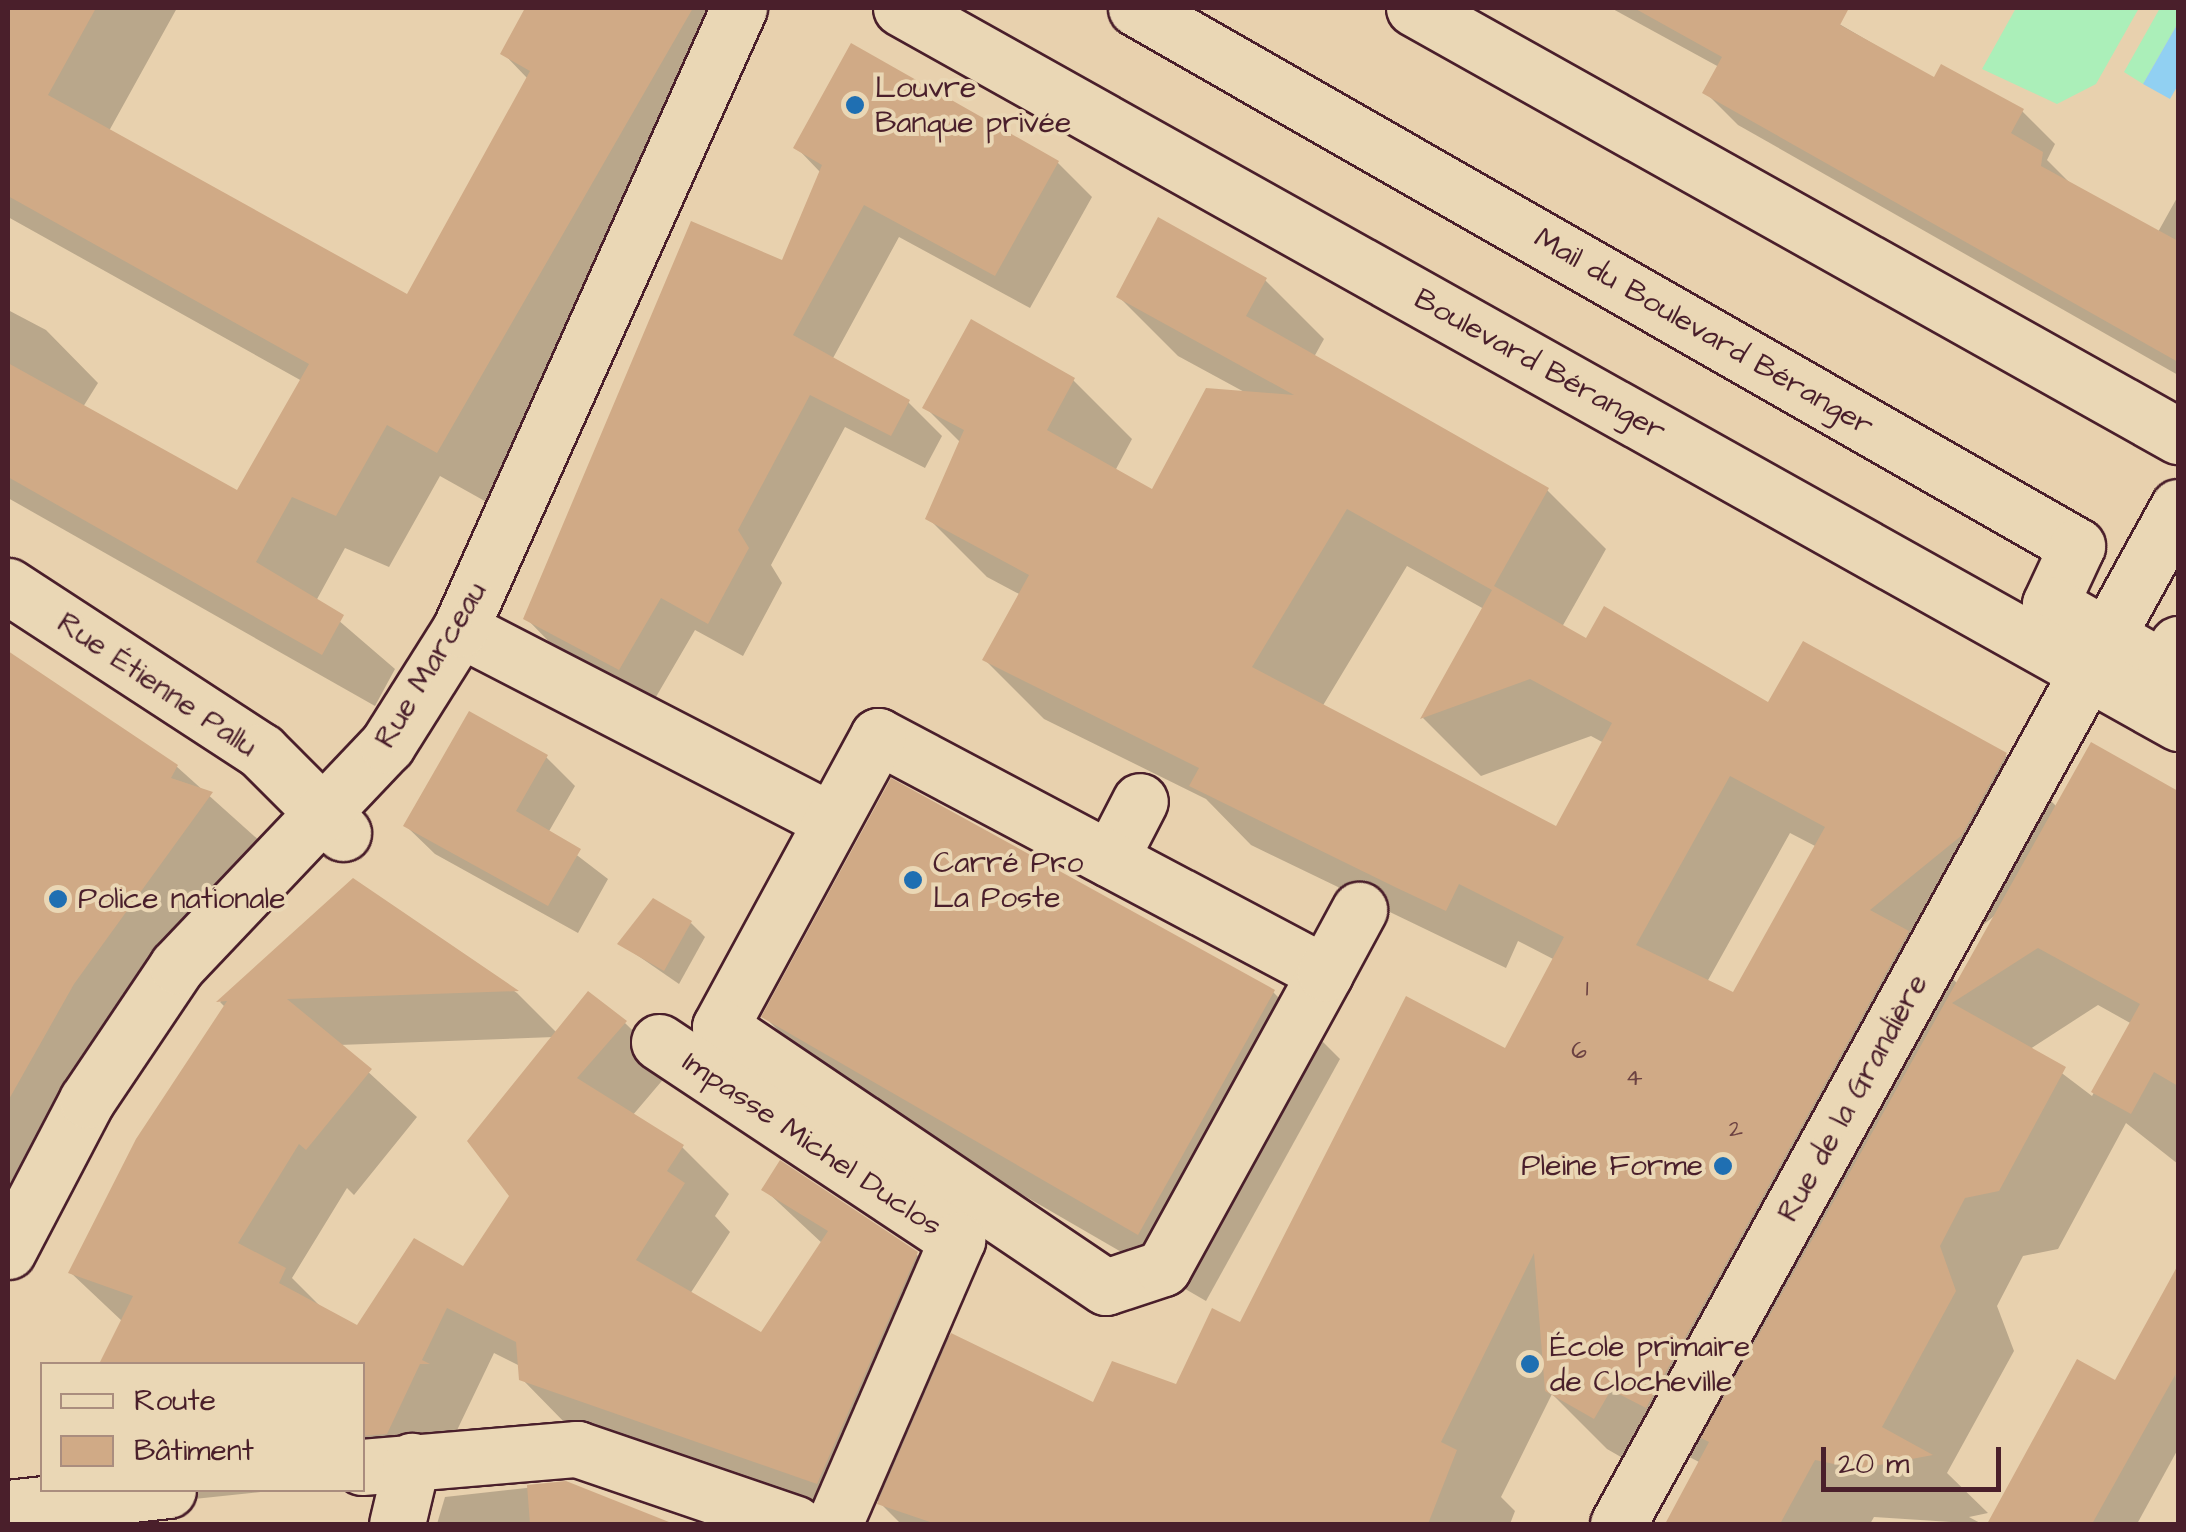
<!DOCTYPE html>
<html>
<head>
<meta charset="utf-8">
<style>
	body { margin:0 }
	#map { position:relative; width:2186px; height:1532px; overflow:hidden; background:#e8d1ae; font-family:"Architects Daughter",sans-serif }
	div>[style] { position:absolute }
	.green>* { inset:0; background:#abefb9 }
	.water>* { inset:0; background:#91d0f2 }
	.shadow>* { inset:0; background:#0003 }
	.building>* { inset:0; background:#d0aa86 }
	.roads { filter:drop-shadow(2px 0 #4a1f2b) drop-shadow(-2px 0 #4a1f2b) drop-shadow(0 2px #4a1f2b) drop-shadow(0 -2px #4a1f2b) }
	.minor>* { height:55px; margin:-27.5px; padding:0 27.5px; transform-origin:27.5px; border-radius:27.5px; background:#ead7b5 }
	.major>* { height:55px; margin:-27.5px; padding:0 27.5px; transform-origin:27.5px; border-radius:27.5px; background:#ead7b5 }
	.dots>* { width:28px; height:28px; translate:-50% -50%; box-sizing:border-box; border:5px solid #ead7b5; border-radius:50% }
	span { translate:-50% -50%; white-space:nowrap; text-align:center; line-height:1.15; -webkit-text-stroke:8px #ead7b5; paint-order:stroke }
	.number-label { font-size:25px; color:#6c4242 }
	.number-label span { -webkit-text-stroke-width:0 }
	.poi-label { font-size:30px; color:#4a1f2b }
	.left { translate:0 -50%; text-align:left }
	.right { translate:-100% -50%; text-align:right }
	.street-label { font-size:30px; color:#4a1f2b }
	.frame { position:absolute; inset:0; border:10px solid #4a1f2b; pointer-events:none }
	.legend { position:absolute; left:40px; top:1362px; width:325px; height:130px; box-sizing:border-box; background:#ead7b5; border:2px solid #aa8d7e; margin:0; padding:12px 18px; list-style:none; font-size:30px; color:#4a1f2b }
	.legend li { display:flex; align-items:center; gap:20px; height:50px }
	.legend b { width:50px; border:2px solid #aa8d7e }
	.scale { position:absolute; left:1821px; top:1447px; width:180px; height:45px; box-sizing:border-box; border:5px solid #4a1f2b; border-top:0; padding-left:12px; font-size:30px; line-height:35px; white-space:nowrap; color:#4a1f2b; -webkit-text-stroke:8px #ead7b5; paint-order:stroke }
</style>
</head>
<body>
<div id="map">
	<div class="green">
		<i style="clip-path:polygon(2016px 8px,2139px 8px,2096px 84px,2057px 104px,1982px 69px)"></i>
		<i style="clip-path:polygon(2160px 8px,2178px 8px,2178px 23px,2143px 84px,2124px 72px)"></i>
	</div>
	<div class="water">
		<i style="clip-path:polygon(2178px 23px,2178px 85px,2170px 99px,2143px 84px)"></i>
	</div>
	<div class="shadow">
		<i style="clip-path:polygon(8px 8px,177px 8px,109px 131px,408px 298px,528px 79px,503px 53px,527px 8px,730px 8px,490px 504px,440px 476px,389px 567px,345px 548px,316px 601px,395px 669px,375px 706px,8px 498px,8px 310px,46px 330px,98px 383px,83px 407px,238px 493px,302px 381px,8px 217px)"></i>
		<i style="clip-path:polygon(1611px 8px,1812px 8px,1935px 80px,2022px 111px,2055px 144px,2047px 160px,2074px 187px,2158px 232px,2178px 196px,2178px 375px,1738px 125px,1705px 92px,1719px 67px)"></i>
		<i style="clip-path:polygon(796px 147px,1058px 163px,1092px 197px,1030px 308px,899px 237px,832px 360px,908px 402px,942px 436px,925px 468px,845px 427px,771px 565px,782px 583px,743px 656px,695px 630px,653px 702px,560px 653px,526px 618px,783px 263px,821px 173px)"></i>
		<i style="clip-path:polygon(evenodd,1265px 280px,1324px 339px,1314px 357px,1547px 490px,1606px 549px,1562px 627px,1587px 641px,1769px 705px,2005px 755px,2057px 807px,2092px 745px,2178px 794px,2178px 1164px,2126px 1123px,2058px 1249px,2023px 1256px,1997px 1306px,2014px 1351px,1947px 1473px,1988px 1513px,1969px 1517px,1982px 1524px,1874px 1517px,1870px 1524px,1667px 1524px,1701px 1463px,1670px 1447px,1654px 1476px,1607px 1449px,1552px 1394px,1501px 1497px,1515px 1511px,1510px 1524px,901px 1524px,877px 1500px,866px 1524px,851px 1524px,568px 1426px,521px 1378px,520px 1366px,494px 1353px,437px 1472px,362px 1480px,362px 1364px,102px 1364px,123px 1322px,71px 1273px,226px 1008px,220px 1002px,353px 881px,517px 993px,557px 1033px,625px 1023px,672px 1069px,632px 1116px,682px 1147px,729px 1194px,715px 1216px,730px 1232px,690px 1294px,762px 1335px,823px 1244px,765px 1190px,916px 1254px,963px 1301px,948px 1335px,1094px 1406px,1177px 1387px,1506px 1051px,1555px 960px,1518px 941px,1506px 968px,1251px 845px,1206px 799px,1044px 719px,985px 660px,1021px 595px,987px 577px,928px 518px,961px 443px,925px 407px,1073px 380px,1132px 439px,1115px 471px,1153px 492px,1248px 394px,1178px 356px,1119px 297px,1265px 280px,1407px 566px,1484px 609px,1423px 718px,1481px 776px,1591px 736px,1604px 743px,1557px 829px,1322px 707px,1407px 566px,1265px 280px,1790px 833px,1817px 847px,1734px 995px,1707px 982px,1790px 833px,1265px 280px,1998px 913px,1958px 984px,1936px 963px,1998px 913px,1265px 280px,2098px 1005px,2132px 1024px,2092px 1096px,2030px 1049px,2098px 1005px,1265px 280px,554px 1037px,512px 1195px,463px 1270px,358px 1328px,324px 1310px,292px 1278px,347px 1188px,354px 1195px,417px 1117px,339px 1045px,554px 1037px)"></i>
		<i style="clip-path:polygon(8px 654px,176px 766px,262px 843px,8px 1239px)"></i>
		<i style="clip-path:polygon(546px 757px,575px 786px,548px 833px,608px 879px,578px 933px,435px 854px,406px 826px)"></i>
		<i style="clip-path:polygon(691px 923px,705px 937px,679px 984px,621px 944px)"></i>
		<i style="clip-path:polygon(1273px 992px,1340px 1059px,1206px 1301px,831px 1084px,764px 1016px)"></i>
		<i style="clip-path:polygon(2173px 1279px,2178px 1449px,2137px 1524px,2036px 1522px)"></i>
		<i style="clip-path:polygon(563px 1484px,668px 1524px,437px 1524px,445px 1497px)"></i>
		<i style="clip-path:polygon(80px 1490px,279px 1490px,99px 1509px)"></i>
	</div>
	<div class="building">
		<i style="clip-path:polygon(8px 8px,96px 8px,48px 95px,407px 294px,530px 71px,500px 54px,525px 8px,693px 8px,437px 453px,387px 425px,336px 516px,292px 497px,256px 562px,344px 615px,322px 655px,8px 477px,8px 363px,237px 490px,309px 364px,8px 196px)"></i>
		<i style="clip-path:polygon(1634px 8px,1849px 8px,1840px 25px,1934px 77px,1941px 64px,2024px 109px,2011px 133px,2043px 152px,2041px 166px,2178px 241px,2178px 362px,1702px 93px,1722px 57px)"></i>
		<i style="clip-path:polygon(851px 43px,1059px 161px,995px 276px,864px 205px,793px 335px,910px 400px,891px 436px,810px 395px,738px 530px,749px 548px,708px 624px,661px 598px,619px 670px,523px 619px,691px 221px,782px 260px,822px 165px,793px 148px)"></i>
		<i style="clip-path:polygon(evenodd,1158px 217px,1267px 278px,1246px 316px,1549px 488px,1494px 586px,1586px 638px,1604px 606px,1768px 702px,1803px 641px,2007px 753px,1961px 836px,1870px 910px,1909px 931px,1646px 1408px,1611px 1390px,1594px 1419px,1545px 1391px,1534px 1253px,1441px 1442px,1457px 1450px,1428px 1524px,936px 1524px,877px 1504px,951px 1333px,1093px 1402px,1112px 1361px,1176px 1384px,1212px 1308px,1240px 1322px,1406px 996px,1505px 1048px,1564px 937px,1459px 884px,1446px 911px,1397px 888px,1189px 786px,1199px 768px,982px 660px,1029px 575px,925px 519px,964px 430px,922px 408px,971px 319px,1075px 378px,1047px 430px,1152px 489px,1206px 388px,1294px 395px,1116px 297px,1158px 217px,1347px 509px,1492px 590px,1420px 719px,1530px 679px,1612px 723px,1556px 826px,1252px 667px,1347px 509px,1158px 217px,1730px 776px,1825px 827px,1733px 992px,1636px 945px,1730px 776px)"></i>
		<i style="clip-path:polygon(8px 651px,178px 765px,171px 778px,213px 792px,74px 984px,8px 1101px)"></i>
		<i style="clip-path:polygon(469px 711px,548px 755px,516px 811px,581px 849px,548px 906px,403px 826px)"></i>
		<i style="clip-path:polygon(2091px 742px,2178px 791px,2178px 1086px,2154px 1072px,2131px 1114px,2091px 1092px,2140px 1004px,2038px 948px,1952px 1003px,2066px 1067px,1999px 1191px,1965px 1198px,1940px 1246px,1956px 1291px,1882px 1427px,1933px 1455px,1858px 1469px,1815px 1460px,1780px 1524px,1665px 1524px,1709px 1442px,1701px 1438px)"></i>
		<i style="clip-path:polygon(891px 778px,1275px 990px,1138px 1235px,761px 1017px)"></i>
		<i style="clip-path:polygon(353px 878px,519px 991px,287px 999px,372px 1069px,306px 1150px,299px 1144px,238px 1243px,286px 1268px,279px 1283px,357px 1325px,414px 1238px,463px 1266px,509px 1196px,467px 1141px,588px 991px,627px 1021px,577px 1078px,684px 1145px,667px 1171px,685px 1183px,636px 1260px,761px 1332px,828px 1231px,761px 1190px,780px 1160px,918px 1252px,817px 1484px,519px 1380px,516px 1342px,447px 1308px,422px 1360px,430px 1364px,420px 1364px,387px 1434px,362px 1436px,362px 1364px,99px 1364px,133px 1296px,68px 1273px,136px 1139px,227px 1001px,216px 1002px)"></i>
		<i style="clip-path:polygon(653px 898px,692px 921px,664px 971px,617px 944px)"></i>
		<i style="clip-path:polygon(2178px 1265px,2178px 1370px,2092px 1524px,1987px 1524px,2077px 1359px,2115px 1380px)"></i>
		<i style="clip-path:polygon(566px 1481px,669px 1522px,668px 1524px,530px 1524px,527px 1485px)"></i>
	</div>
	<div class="roads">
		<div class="minor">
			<i style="left:1136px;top:8px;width:1084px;rotate:29.76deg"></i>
			<i style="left:2077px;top:546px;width:64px;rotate:115deg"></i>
			<i style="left:2050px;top:604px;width:132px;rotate:29.5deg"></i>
			<i style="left:2165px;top:669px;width:28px;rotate:-63deg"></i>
			<i style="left:8px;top:586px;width:302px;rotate:33.1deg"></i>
			<i style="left:261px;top:751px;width:116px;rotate:45deg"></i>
			<i style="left:460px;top:629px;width:416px;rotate:27.3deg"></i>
			<i style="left:1110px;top:859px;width:65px;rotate:-62.7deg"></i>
			<i style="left:1325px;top:973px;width:506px;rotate:-152.07deg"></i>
			<i style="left:878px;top:736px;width:331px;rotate:118.5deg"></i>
			<i style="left:720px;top:1027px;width:465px;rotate:34deg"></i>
			<i style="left:1106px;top:1287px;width:60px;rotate:-18.4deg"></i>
			<i style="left:1163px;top:1268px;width:337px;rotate:-61.2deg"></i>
			<i style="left:1325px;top:973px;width:72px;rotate:-61.6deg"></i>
			<i style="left:659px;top:1042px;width:358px;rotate:33.6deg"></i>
			<i style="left:957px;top:1240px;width:309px;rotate:113.4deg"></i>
			<i style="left:8px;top:1251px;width:170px;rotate:-62.4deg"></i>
			<i style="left:87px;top:1100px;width:161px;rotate:-56.1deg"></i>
			<i style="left:177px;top:966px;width:305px;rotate:-46.5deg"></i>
			<i style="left:387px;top:745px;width:137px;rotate:-57.8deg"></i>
			<i style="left:460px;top:629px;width:681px;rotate:-65.81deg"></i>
			<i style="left:362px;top:1467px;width:216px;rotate:-4.8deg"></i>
			<i style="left:577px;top:1449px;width:231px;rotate:18.9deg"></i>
			<i style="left:8px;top:1508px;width:161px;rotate:-6.4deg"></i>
			<i style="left:397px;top:1524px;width:65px;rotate:-76.6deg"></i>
		</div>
		<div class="major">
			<i style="left:901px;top:8px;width:1464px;rotate:29.24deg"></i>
			<i style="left:1414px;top:8px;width:876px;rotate:29.26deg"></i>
			<i style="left:1618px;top:1524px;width:1161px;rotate:-61.16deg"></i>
		</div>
	</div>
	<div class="dots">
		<i style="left:855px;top:105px;background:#1f6fb2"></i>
		<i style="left:913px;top:880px;background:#1f6fb2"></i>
		<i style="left:58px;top:899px;background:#1f6fb2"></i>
		<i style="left:1723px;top:1166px;background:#1f6fb2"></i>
		<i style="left:1530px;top:1364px;background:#1f6fb2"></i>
	</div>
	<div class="number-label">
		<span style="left:1587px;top:989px">1</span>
		<span style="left:1579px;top:1051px">6</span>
		<span style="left:1634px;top:1078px">4</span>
		<span style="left:1736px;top:1129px">2</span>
	</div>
	<div class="poi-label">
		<span class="left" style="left:875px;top:105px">Louvre<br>Banque privée</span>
		<span class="left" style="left:933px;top:880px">Carré Pro<br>La Poste</span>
		<span class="left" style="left:78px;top:899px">Police nationale</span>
		<span class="right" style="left:1703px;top:1166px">Pleine Forme</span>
		<span class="left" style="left:1550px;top:1364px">École primaire<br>de Clocheville</span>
	</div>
	<div class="street-label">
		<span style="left:1704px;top:332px;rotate:30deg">Mail du Boulevard Béranger</span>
		<span style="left:1540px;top:365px;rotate:29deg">Boulevard Béranger</span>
		<span style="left:431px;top:665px;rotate:-59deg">Rue Marceau</span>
		<span style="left:157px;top:685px;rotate:34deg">Rue Étienne Pallu</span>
		<span style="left:1853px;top:1098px;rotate:-61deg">Rue de la Grandière</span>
		<span style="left:812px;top:1144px;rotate:34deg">Impasse Michel Duclos</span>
	</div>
	<div class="frame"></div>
	<ul class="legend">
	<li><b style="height:12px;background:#ead7b5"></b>Route</li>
	<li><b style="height:28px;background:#d0aa86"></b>Bâtiment</li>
	</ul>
	<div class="scale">20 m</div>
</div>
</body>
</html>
